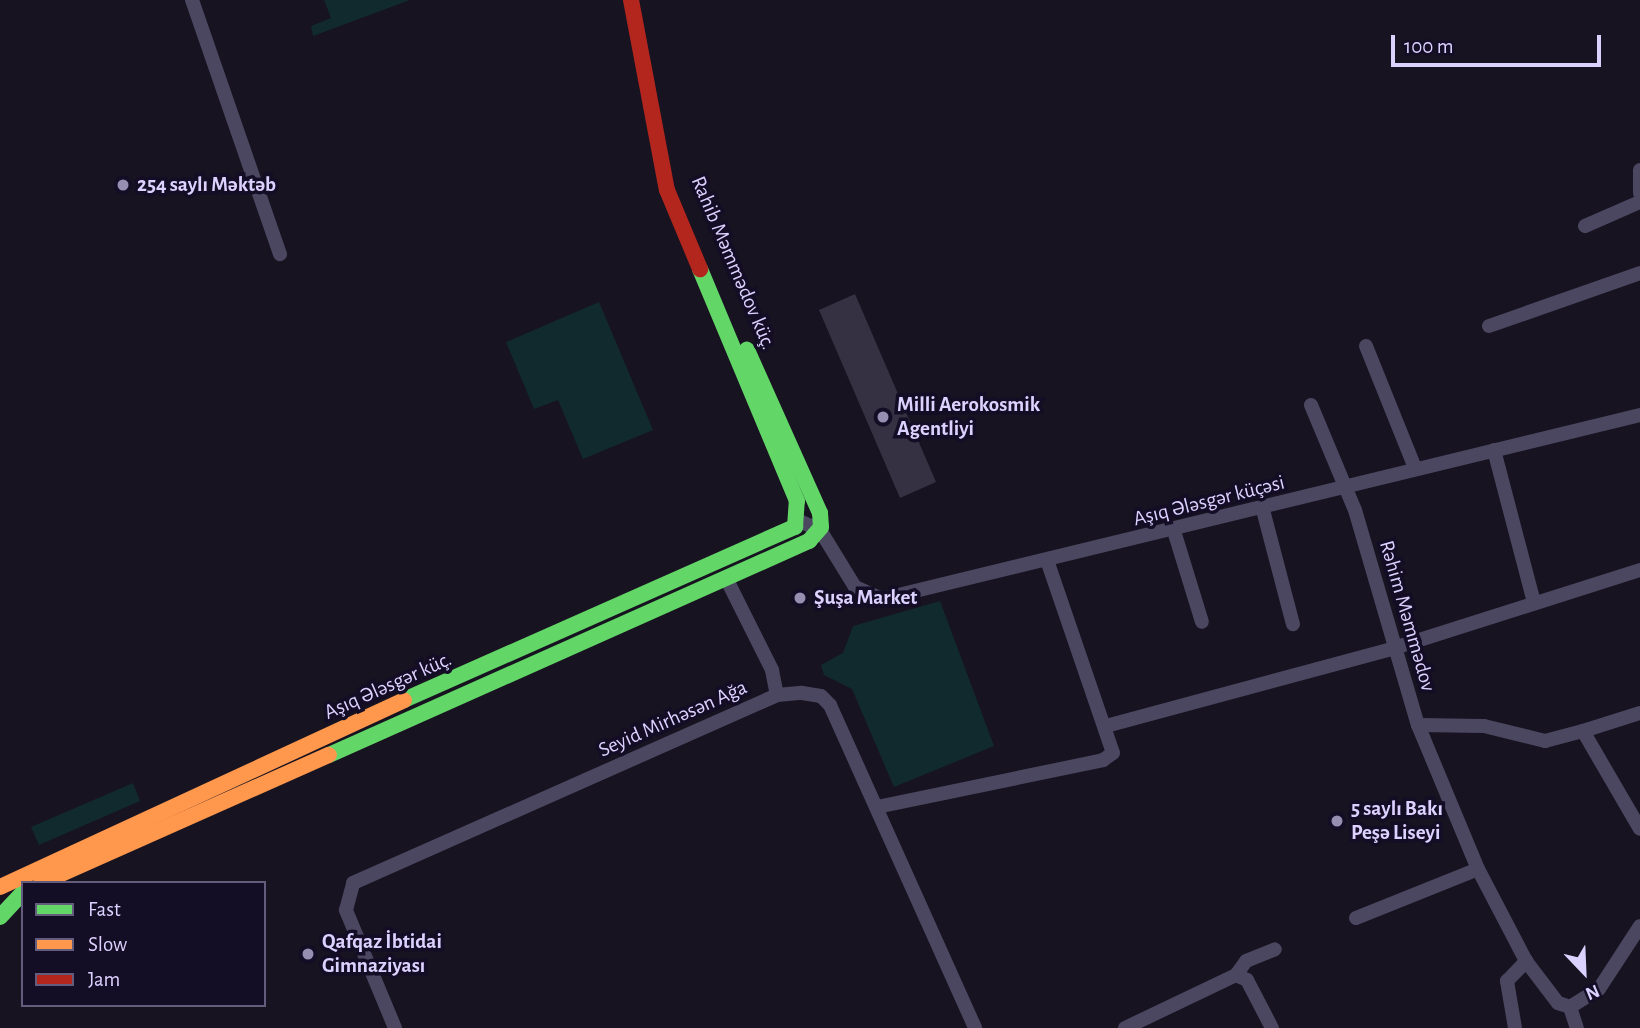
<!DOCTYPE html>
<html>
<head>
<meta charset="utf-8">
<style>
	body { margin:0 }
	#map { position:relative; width:1640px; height:1028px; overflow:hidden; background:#171320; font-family:"Alegreya Sans",sans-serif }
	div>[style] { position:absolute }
	.green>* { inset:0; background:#112a2e }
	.building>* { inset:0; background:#363142 }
	.street>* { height:14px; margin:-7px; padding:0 7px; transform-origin:7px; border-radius:7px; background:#4b4761 }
	.fast>* { height:16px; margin:-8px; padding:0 8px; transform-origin:8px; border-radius:8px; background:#63d668 }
	.slow>* { height:16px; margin:-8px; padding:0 8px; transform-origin:8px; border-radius:8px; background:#ff974d }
	.jam>* { height:16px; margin:-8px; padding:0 8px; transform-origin:8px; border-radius:8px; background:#b3261e }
	.dots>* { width:19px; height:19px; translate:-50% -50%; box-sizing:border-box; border:4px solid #140d26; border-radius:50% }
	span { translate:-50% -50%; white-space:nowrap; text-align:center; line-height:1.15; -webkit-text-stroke:7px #140d26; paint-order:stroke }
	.poi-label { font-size:21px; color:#dcd2ff; font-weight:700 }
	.left { translate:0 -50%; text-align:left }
	.street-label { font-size:21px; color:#dcd2ff }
	.legend { position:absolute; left:21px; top:881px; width:245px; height:126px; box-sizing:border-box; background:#140d26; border:2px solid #645c7d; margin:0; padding:9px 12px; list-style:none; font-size:21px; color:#dcd2ff }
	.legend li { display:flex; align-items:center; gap:14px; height:35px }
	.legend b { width:35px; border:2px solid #645c7d }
	.north { position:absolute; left:1549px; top:937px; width:70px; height:70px; -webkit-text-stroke:5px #140d26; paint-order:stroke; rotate:157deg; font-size:19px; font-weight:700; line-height:28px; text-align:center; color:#dcd2ff }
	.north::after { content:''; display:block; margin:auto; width:24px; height:32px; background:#dcd2ff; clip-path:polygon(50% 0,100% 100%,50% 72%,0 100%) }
	.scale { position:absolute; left:1391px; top:35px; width:210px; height:32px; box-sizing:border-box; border:4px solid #dcd2ff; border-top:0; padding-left:9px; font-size:21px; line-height:24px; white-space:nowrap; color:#dcd2ff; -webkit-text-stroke:5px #140d26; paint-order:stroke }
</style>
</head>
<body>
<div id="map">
	<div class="green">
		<i style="clip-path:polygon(324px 0,410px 0,313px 36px,311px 26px,331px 18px)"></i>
		<i style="clip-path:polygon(599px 302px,653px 430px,583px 459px,558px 400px,534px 409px,506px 342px)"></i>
		<i style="clip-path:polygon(940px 601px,994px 746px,894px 787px,852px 689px,824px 675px,821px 665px,843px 653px,853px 626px)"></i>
		<i style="clip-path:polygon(133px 783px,140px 801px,39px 845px,31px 827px)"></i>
	</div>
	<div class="building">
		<i style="clip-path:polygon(855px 294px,936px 482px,900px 498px,819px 310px)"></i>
	</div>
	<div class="street">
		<i style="left:192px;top:0;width:269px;rotate:70.9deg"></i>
		<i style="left:1640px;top:170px;width:23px;rotate:90deg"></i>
		<i style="left:1585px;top:226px;width:60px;rotate:-23.6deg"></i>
		<i style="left:1489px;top:326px;width:160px;rotate:-19.3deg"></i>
		<i style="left:1366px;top:346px;width:131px;rotate:68.1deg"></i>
		<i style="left:1311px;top:405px;width:114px;rotate:67.3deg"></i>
		<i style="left:1355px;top:510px;width:224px;rotate:73.7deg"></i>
		<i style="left:1418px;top:725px;width:66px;rotate:0.9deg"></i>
		<i style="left:1484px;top:726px;width:63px;rotate:13.8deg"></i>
		<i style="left:1545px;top:741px;width:39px;rotate:-15deg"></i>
		<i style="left:1583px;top:731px;width:113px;rotate:59.8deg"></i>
		<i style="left:1494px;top:450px;width:158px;rotate:75.3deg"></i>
		<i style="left:1263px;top:510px;width:118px;rotate:75.3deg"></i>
		<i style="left:799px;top:521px;width:23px;rotate:23deg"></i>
		<i style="left:820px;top:530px;width:67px;rotate:58.4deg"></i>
		<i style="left:855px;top:587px;width:30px;rotate:24deg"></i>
		<i style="left:882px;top:599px;width:780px;rotate:-13.64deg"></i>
		<i style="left:1174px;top:531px;width:95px;rotate:72.9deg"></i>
		<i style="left:726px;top:578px;width:103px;rotate:63.4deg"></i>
		<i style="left:772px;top:670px;width:25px;rotate:79deg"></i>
		<i style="left:1418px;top:725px;width:156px;rotate:67.4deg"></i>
		<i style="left:1478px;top:869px;width:104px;rotate:62.4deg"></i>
		<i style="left:1526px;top:961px;width:53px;rotate:52.7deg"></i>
		<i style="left:1558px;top:1003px;width:13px;rotate:18deg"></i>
		<i style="left:1106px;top:726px;width:295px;rotate:-15.1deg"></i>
		<i style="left:1391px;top:649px;width:261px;rotate:-17.6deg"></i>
		<i style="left:1583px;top:731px;width:60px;rotate:-17.5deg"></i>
		<i style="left:877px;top:807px;width:231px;rotate:-11.7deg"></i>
		<i style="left:1103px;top:760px;width:12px;rotate:-35deg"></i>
		<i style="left:1113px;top:753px;width:201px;rotate:-108.9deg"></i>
		<i style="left:1356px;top:918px;width:131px;rotate:-21.9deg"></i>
		<i style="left:1236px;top:975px;width:12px;rotate:24deg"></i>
		<i style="left:1247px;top:980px;width:54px;rotate:62.5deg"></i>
		<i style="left:1570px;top:1007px;width:34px;rotate:-32deg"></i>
		<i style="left:1599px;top:989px;width:75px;rotate:-56.9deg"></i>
		<i style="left:1570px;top:1007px;width:22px;rotate:72deg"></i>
		<i style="left:395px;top:1028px;width:128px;rotate:-112.6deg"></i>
		<i style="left:346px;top:910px;width:28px;rotate:-75deg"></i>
		<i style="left:353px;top:883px;width:464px;rotate:-23.9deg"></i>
		<i style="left:777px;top:695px;width:25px;rotate:-5deg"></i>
		<i style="left:802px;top:693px;width:19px;rotate:9deg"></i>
		<i style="left:821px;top:696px;width:13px;rotate:45deg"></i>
		<i style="left:830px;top:705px;width:354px;rotate:65.8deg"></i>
		<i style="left:1125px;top:1028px;width:123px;rotate:-25.5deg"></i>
		<i style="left:1236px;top:975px;width:17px;rotate:-54deg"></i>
		<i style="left:1246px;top:961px;width:31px;rotate:-22deg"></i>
		<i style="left:1515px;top:1028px;width:48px;rotate:-99.7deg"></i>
		<i style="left:1507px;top:981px;width:28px;rotate:-46deg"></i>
	</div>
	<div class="fast">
		<i style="left:404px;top:700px;width:428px;rotate:-23.9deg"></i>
		<i style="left:795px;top:527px;width:26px;rotate:-86deg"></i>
		<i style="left:797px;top:501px;width:251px;rotate:-112.7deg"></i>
		<i style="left:329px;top:755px;width:526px;rotate:-24.03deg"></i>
		<i style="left:809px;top:541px;width:18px;rotate:-49deg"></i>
		<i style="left:821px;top:527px;width:14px;rotate:-94deg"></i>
		<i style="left:820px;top:513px;width:179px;rotate:-114.1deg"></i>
		<i style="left:0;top:917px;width:34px;rotate:-47deg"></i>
	</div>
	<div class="slow">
		<i style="left:41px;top:883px;width:315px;rotate:-24deg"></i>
		<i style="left:0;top:887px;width:445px;rotate:-24.8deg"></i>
	</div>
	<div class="jam">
		<i style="left:631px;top:0;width:193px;rotate:79.3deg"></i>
		<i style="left:667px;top:190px;width:86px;rotate:67.3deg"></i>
	</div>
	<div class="dots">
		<i style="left:123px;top:185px;background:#978fb1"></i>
		<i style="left:883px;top:417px;background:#978fb1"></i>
		<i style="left:800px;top:598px;background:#978fb1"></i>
		<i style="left:1337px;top:821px;background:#978fb1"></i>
		<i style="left:308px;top:954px;background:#978fb1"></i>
	</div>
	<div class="poi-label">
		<span class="left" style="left:137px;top:185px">254 saylı Məktəb</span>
		<span class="left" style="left:897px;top:417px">Milli Aerokosmik<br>Agentliyi</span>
		<span class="left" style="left:814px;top:598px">Şuşa Market</span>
		<span class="left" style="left:1351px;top:821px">5 saylı Bakı<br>Peşə Liseyi</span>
		<span class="left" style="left:322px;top:954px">Qafqaz İbtidai<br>Gimnaziyası</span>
	</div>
	<div class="street-label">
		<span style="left:733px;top:263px;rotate:67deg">Rahib Məmmədov küç.</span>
		<span style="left:1209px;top:501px;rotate:-14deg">Aşıq Ələsgər küçəsi</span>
		<span style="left:1407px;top:616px;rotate:74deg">Rəhim Məmmədov</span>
		<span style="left:388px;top:686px;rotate:-24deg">Aşıq Ələsgər küç.</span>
		<span style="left:673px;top:719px;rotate:-24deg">Seyid Mirhəsən Ağa</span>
	</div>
	<ul class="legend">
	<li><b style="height:9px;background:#63d668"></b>Fast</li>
	<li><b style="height:9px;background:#ff974d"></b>Slow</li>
	<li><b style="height:9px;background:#b3261e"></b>Jam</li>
	</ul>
	<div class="north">N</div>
	<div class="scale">100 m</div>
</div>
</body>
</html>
